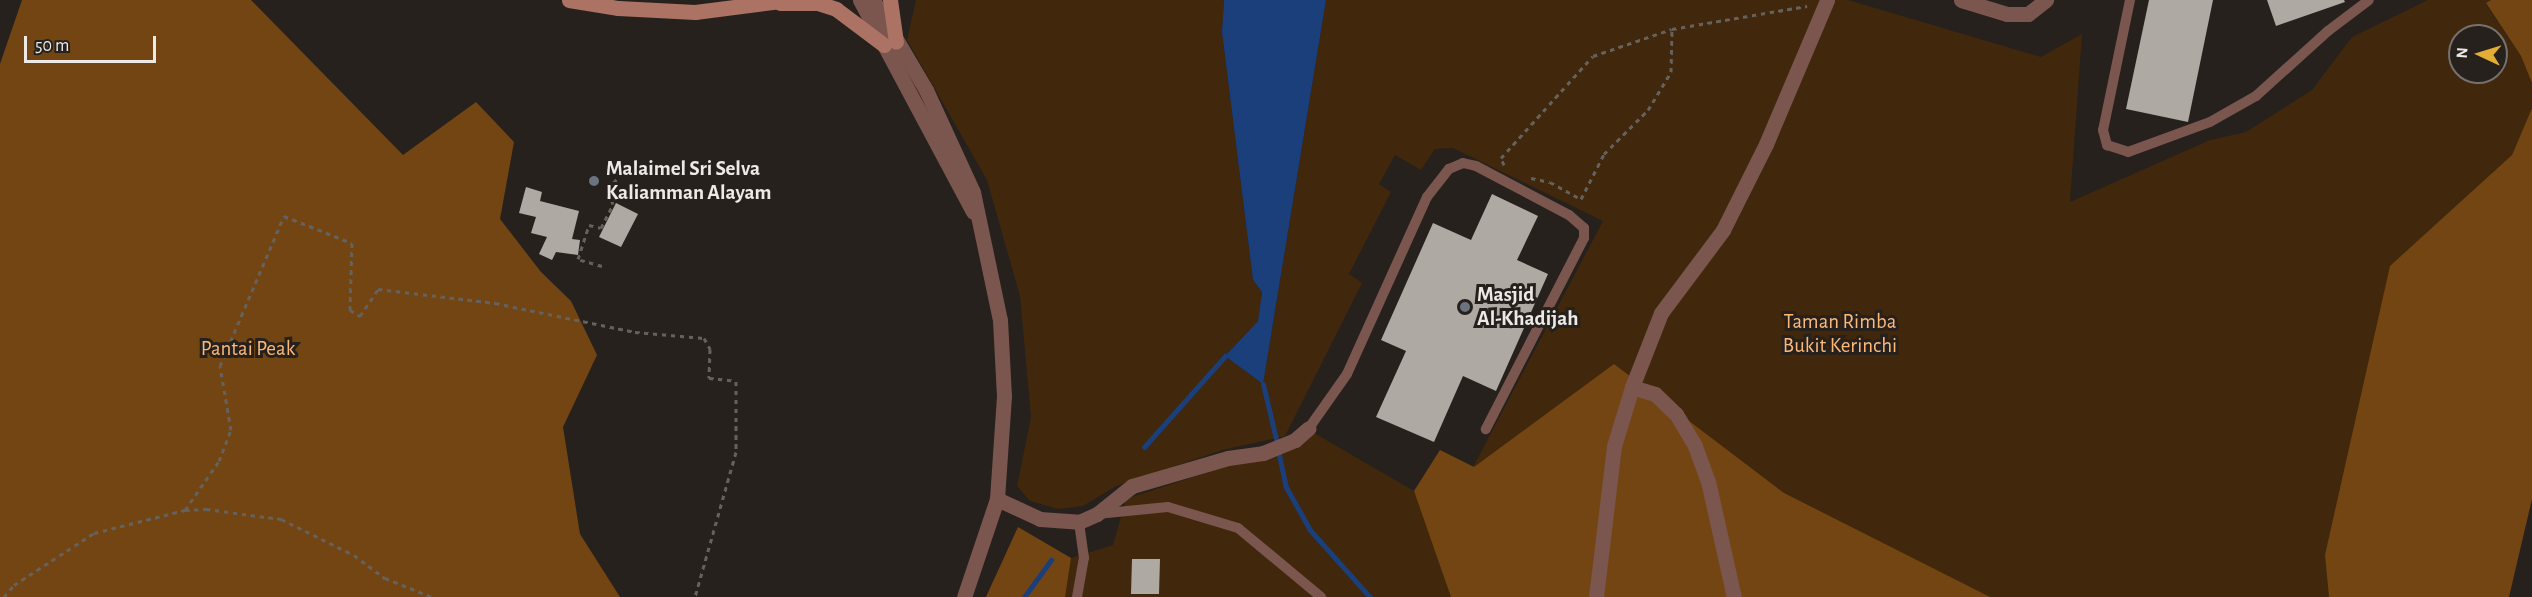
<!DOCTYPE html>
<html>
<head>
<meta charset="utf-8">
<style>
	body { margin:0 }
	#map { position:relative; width:2532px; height:597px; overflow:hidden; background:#26211d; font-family:"Alegreya Sans",sans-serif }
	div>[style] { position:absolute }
	.green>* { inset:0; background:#41270b }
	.forest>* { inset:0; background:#734512 }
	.water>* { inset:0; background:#1a3f7b }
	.stream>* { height:5px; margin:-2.5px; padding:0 2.5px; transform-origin:2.5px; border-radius:2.5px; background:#1a3f7b }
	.building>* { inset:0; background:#aea9a3 }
	.path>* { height:3px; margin-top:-1.5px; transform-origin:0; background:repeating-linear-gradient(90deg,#65615d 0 4.5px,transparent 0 9px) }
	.service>* { height:10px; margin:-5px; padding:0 5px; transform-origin:5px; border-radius:5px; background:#7a564e }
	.minor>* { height:15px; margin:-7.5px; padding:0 7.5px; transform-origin:7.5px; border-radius:7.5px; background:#7a564e }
	.secondary>* { height:15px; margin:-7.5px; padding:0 7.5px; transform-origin:7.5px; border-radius:7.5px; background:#ac7365 }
	.dots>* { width:16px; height:16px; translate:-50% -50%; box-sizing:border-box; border:3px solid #26211d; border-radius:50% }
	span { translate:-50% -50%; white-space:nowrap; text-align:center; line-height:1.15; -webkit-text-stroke:6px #26211d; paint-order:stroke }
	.poi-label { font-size:21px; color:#ede9e7; font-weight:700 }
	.left { translate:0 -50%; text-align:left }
	.park-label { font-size:21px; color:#fdb878 }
	.north { position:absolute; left:2448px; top:24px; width:60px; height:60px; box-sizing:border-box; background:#26211d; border:2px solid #76716e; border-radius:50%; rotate:274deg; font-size:16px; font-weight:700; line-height:24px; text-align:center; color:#ede9e7 }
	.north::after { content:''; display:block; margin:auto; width:21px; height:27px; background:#e3ae34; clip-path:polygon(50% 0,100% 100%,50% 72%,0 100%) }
	.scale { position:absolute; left:24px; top:36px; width:132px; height:27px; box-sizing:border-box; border:3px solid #ede9e7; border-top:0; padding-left:8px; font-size:18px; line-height:21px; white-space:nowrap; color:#ede9e7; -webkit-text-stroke:4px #26211d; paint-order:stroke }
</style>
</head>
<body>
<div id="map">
	<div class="green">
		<i style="clip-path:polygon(evenodd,916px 0,1224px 0,1222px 32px,1253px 280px,1262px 292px,1258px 321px,1225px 356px,1263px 384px,1326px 0,1848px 0,2041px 57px,2082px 34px,2070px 202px,2210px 140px,2246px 132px,2312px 90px,2352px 37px,2428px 0,2491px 0,2486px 4px,2521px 56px,2532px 83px,2532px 108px,2512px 155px,2428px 233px,2403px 597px,986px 597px,1018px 527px,1071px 558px,1113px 545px,1126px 499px,1227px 466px,1263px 459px,1314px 433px,1414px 491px,1440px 450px,1473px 467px,1603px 221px,1453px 148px,1435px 149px,1421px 170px,1395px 155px,1379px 184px,1391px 192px,1349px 274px,1362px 283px,1285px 436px,1222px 450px,1116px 486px,1083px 506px,1058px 509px,1030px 501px,1017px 486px,1031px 417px,1020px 296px,987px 180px,907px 40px,916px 0,2460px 36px,2496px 36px,2496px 72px,2460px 72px,2460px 36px)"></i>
	</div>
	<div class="forest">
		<i style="clip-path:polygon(22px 0,251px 0,403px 155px,476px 102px,514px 142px,500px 219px,541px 272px,571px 301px,597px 355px,563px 427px,580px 534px,620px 597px,0 597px,0 64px)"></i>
		<i style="clip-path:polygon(2491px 0,2532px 0,2532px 83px,2521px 56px,2486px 3px)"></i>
		<i style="clip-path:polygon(2532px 108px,2532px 499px,2509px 597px,2329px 597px,2325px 555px,2390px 266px,2512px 155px)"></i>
		<i style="clip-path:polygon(1614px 364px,1784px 493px,1990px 597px,1451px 597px,1414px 491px,1440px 450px,1474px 467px)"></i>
		<i style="clip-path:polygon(1018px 527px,1071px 558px,1065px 597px,986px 597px)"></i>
	</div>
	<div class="water">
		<i style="clip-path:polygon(1224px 0,1326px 0,1263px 384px,1225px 356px,1258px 321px,1262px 292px,1253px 280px,1222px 32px)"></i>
	</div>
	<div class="stream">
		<i style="left:1263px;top:384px;width:57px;rotate:76.7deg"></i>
		<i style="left:1144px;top:447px;width:122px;rotate:-48.3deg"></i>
		<i style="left:1279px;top:455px;width:33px;rotate:78deg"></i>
		<i style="left:1286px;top:487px;width:49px;rotate:60.8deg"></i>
		<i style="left:1310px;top:530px;width:90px;rotate:48.2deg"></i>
		<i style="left:1024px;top:597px;width:46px;rotate:-53.9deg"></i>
	</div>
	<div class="building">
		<i style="clip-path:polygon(2149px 0,2213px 0,2188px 122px,2126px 109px)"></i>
		<i style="clip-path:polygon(2267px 0,2344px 0,2345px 2px,2276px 26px)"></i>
		<i style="clip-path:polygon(526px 187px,542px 192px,540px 201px,579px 211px,572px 239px,580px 240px,578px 255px,556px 252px,552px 260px,539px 254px,547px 237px,531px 233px,536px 217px,519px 213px)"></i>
		<i style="clip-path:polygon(1492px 194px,1538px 216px,1517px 260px,1548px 274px,1496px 391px,1463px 376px,1434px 442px,1376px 417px,1406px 351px,1381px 340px,1433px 223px,1471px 240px)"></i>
		<i style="clip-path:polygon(616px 203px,638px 214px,621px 247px,599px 237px)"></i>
		<i style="clip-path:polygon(1132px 559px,1160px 559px,1159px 594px,1131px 594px)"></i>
	</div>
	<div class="path">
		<i style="left:1504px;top:165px;width:8px;rotate:-113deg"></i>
		<i style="left:1501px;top:158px;width:137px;rotate:-48deg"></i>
		<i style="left:1593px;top:56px;width:83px;rotate:-18.9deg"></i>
		<i style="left:1531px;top:178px;width:19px;rotate:12deg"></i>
		<i style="left:1550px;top:182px;width:35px;rotate:29deg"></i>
		<i style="left:1581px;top:199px;width:51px;rotate:-62.9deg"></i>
		<i style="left:1604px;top:154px;width:62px;rotate:-45deg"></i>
		<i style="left:1648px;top:110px;width:44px;rotate:-58.8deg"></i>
		<i style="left:1671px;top:72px;width:43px;rotate:-88.7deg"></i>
		<i style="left:1672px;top:29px;width:137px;rotate:-9.7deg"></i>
		<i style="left:602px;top:266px;width:25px;rotate:-164deg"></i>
		<i style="left:578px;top:259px;width:36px;rotate:-72deg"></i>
		<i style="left:589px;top:225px;width:12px;rotate:14deg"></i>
		<i style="left:601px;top:228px;width:27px;rotate:-63deg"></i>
		<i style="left:613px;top:204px;width:16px;rotate:-112deg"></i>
		<i style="left:607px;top:189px;width:14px;rotate:-45deg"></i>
		<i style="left:185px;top:510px;width:60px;rotate:-55.2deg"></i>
		<i style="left:219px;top:461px;width:33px;rotate:-69deg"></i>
		<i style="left:231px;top:430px;width:65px;rotate:-99.8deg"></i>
		<i style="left:220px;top:366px;width:163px;rotate:-66.9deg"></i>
		<i style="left:284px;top:216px;width:73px;rotate:21.7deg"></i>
		<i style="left:352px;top:243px;width:67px;rotate:91.7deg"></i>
		<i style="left:350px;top:310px;width:12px;rotate:31deg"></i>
		<i style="left:360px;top:316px;width:32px;rotate:-56deg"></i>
		<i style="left:378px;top:289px;width:118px;rotate:6.8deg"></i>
		<i style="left:495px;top:303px;width:143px;rotate:11.7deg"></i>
		<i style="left:635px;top:332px;width:69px;rotate:5deg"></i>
		<i style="left:704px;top:338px;width:13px;rotate:61deg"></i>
		<i style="left:710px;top:349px;width:29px;rotate:92deg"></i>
		<i style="left:709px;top:378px;width:27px;rotate:6deg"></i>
		<i style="left:736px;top:381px;width:71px;rotate:90deg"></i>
		<i style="left:736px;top:452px;width:151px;rotate:105.8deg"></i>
		<i style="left:4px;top:597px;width:16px;rotate:-50deg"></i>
		<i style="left:14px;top:585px;width:95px;rotate:-33deg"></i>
		<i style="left:94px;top:533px;width:94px;rotate:-14.2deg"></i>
		<i style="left:185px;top:510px;width:21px;rotate:-3deg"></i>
		<i style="left:206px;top:509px;width:76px;rotate:7.6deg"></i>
		<i style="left:281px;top:519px;width:81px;rotate:26.3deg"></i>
		<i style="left:354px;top:555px;width:39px;rotate:37deg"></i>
		<i style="left:385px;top:578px;width:51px;rotate:22deg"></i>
	</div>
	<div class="service">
		<i style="left:2130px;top:0;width:133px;rotate:101.7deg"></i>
		<i style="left:2103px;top:130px;width:16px;rotate:75deg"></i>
		<i style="left:2107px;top:145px;width:22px;rotate:18deg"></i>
		<i style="left:2128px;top:152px;width:87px;rotate:-20.1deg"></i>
		<i style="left:2210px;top:122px;width:53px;rotate:-29.5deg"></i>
		<i style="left:2256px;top:96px;width:97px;rotate:-42.1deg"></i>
		<i style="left:2328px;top:31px;width:51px;rotate:-37.1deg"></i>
		<i style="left:1309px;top:428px;width:66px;rotate:-54.9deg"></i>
		<i style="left:1347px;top:374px;width:194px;rotate:-65.7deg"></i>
		<i style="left:1427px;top:197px;width:36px;rotate:-52deg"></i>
		<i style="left:1449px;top:169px;width:15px;rotate:-23deg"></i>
		<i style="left:1463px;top:163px;width:13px;rotate:13deg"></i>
		<i style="left:1476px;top:166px;width:105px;rotate:27.8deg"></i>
		<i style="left:1569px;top:215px;width:20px;rotate:41deg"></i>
		<i style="left:1584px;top:228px;width:10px;rotate:90deg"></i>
		<i style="left:1584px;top:238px;width:215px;rotate:117.2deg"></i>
		<i style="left:1097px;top:514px;width:71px;rotate:-5.6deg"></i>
		<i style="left:1168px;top:507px;width:73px;rotate:16.7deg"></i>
		<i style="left:1238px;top:528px;width:108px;rotate:39.7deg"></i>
		<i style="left:1077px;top:597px;width:40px;rotate:-80deg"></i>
		<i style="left:1084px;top:558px;width:36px;rotate:-98deg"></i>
	</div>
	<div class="minor">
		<i style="left:860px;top:0;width:240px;rotate:61.9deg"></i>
		<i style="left:873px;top:0;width:104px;rotate:59.5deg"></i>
		<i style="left:926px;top:90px;width:112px;rotate:65.3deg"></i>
		<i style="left:973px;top:192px;width:131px;rotate:78.1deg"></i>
		<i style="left:1000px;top:320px;width:76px;rotate:87deg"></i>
		<i style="left:1004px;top:396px;width:103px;rotate:93.9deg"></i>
		<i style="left:997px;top:499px;width:103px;rotate:108.6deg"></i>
		<i style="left:1961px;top:0;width:48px;rotate:16.9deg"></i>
		<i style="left:2007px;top:14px;width:21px"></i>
		<i style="left:2028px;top:14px;width:23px;rotate:-38deg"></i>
		<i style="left:1632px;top:387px;width:24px;rotate:17deg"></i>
		<i style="left:1655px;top:394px;width:29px;rotate:44deg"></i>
		<i style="left:1676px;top:414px;width:37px;rotate:59deg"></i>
		<i style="left:1695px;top:446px;width:37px;rotate:70deg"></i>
		<i style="left:1708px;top:481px;width:119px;rotate:77.4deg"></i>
		<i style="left:997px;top:499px;width:47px;rotate:24.9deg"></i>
		<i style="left:1040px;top:519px;width:39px;rotate:4deg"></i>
		<i style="left:1079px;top:522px;width:20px;rotate:-24deg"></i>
		<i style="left:1097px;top:514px;width:45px;rotate:-38.7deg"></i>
		<i style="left:1132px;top:486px;width:100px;rotate:-16.3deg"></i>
		<i style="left:1228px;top:458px;width:35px;rotate:-8deg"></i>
		<i style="left:1263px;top:453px;width:35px;rotate:-22deg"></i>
		<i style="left:1295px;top:440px;width:18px;rotate:-41deg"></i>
		<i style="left:1596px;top:597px;width:152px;rotate:-83.2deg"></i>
		<i style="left:1614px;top:446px;width:62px;rotate:-73deg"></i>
		<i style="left:1632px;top:387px;width:79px;rotate:-68.6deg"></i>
		<i style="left:1661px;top:313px;width:104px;rotate:-53.2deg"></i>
		<i style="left:1723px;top:230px;width:96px;rotate:-63.4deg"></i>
		<i style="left:1766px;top:144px;width:156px;rotate:-67deg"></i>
	</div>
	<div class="secondary">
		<i style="left:569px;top:0;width:50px;rotate:9.3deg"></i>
		<i style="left:618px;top:8px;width:77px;rotate:3deg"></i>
		<i style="left:695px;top:12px;width:95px;rotate:-7.3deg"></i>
		<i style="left:890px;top:0;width:42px;rotate:81.9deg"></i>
		<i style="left:780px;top:3px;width:38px"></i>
		<i style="left:818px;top:3px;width:19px;rotate:18deg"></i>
		<i style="left:836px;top:9px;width:60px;rotate:36.9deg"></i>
	</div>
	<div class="dots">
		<i style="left:594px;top:181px;background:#6b7280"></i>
		<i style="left:1465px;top:307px;background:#6b7280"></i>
	</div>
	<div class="poi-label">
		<span class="left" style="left:606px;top:181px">Malaimel Sri Selva<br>Kaliamman Alayam</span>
		<span class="left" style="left:1477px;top:307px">Masjid<br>Al-Khadijah</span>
	</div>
	<div class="park-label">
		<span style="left:1840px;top:334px">Taman Rimba<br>Bukit Kerinchi</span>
		<span style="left:248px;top:349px">Pantai Peak</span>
	</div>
	<div class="north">N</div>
	<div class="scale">50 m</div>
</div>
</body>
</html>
